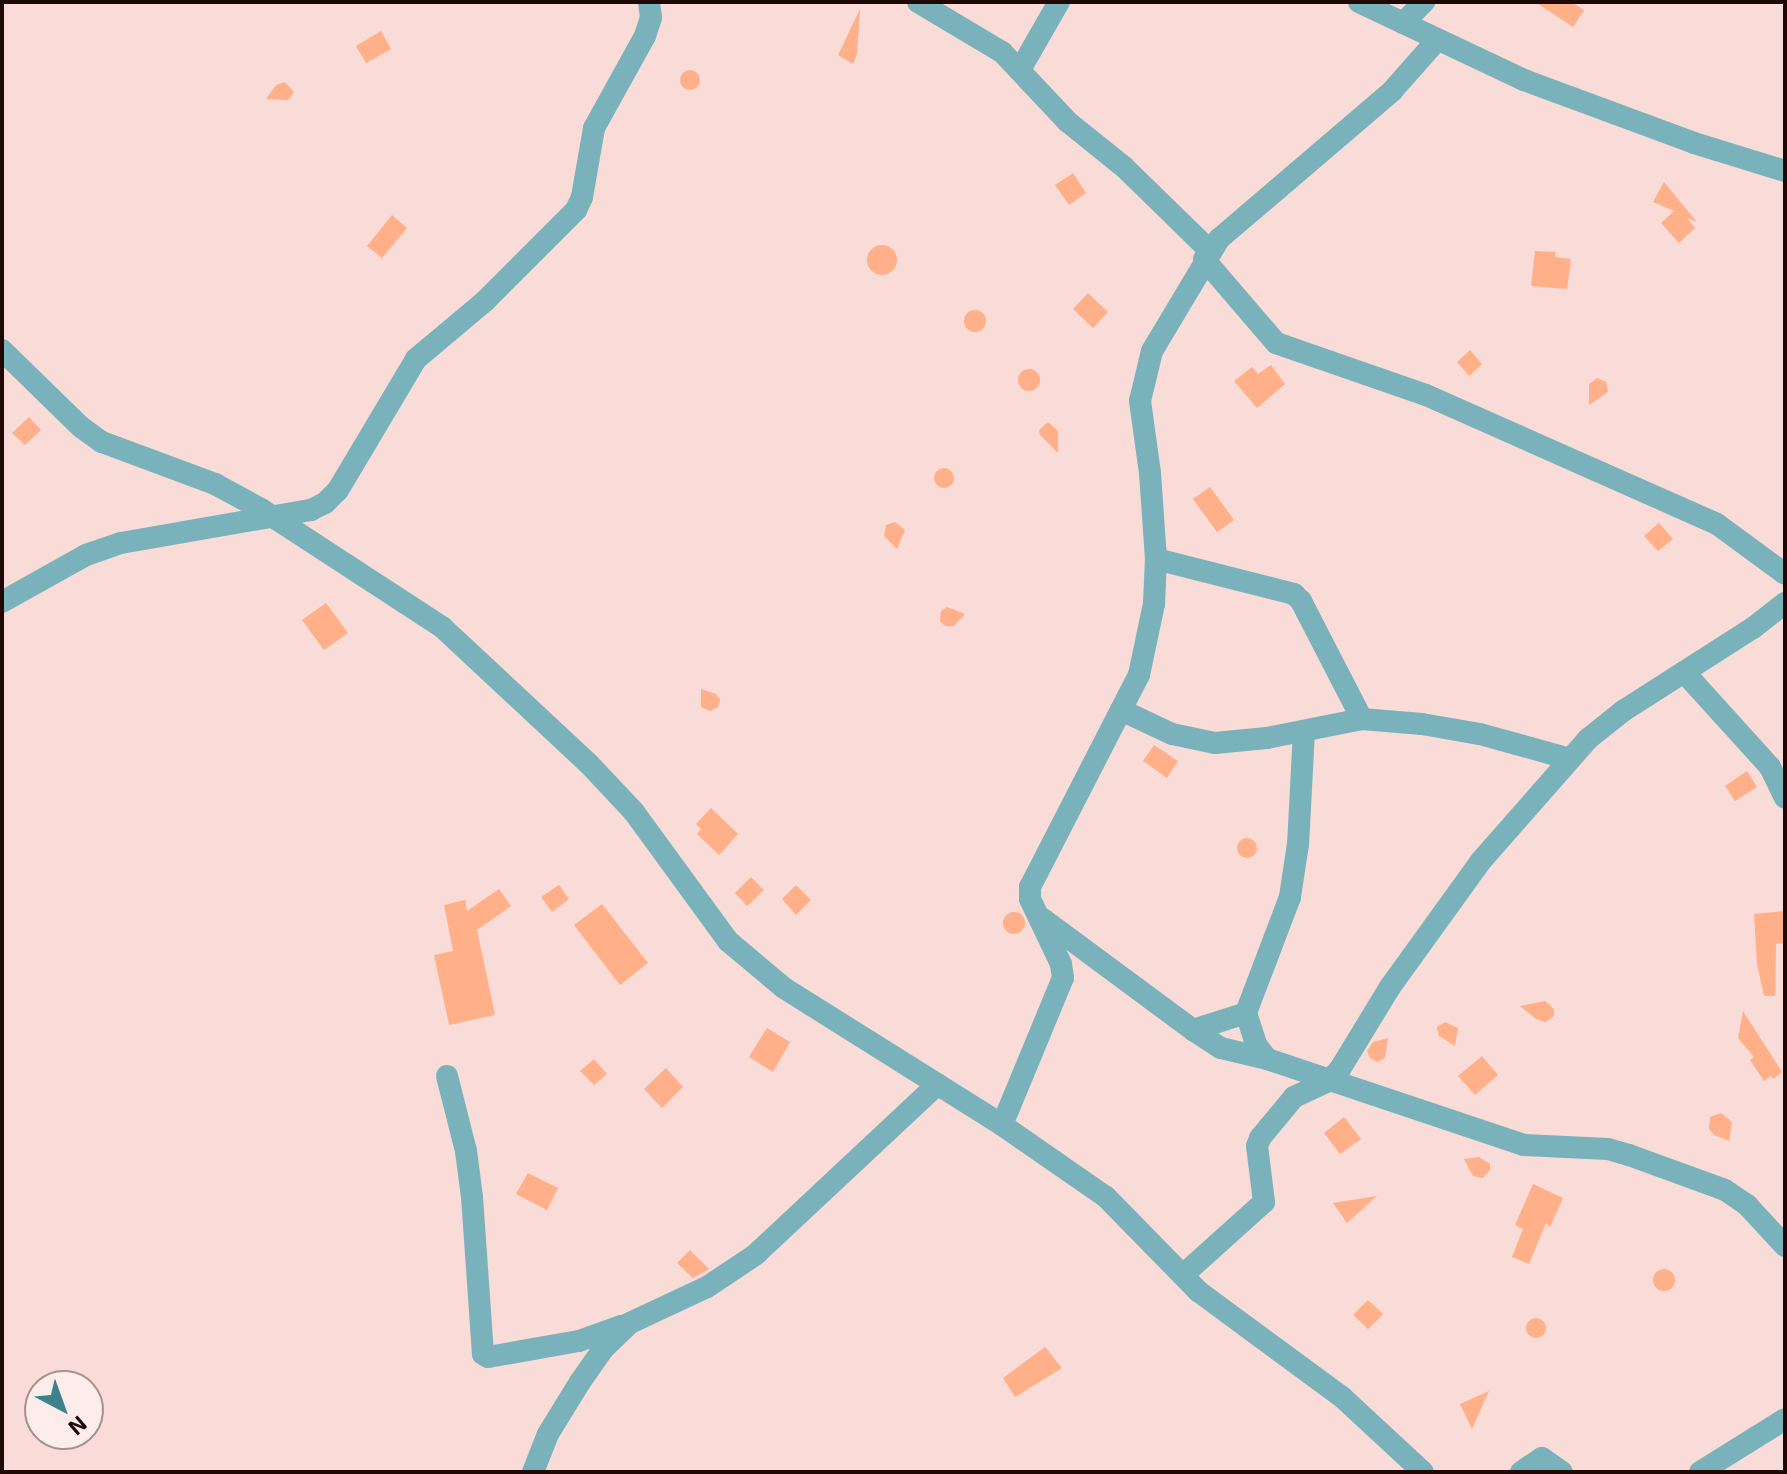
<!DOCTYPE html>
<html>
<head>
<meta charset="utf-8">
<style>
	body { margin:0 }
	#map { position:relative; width:1787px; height:1474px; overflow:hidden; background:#f9dbd7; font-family:"Exo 2",sans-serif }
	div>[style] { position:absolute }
	.building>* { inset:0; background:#ffb089 }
	.round { border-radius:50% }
	.street>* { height:22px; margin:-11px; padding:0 11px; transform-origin:11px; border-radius:11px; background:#79b2ba }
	span { translate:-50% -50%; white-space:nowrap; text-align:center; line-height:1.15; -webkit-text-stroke:6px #fcecea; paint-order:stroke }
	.frame { position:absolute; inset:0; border:4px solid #200807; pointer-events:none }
	.north { position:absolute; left:24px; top:1370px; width:80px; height:80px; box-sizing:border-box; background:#fcecea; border:2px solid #a4918f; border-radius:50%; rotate:139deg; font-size:22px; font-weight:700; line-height:32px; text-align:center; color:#200807 }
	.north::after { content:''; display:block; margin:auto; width:28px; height:36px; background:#3b828c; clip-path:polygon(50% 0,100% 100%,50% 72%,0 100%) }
</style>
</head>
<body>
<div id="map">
	<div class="building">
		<i style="clip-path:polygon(1535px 2px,1571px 2px,1584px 10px,1573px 27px)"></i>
		<i style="clip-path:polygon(860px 9px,857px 54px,853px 64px,838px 55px)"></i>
		<i style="clip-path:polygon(381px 31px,391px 49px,366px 63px,356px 46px)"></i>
		<i class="round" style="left:680px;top:70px;width:20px;height:20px"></i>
		<i style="clip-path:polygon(285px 82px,294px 92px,288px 100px,266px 99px,276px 85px)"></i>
		<i style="clip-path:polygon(1073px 173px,1086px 193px,1069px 205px,1055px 185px)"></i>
		<i style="clip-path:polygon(1664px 182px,1697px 222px,1686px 217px,1695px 228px,1679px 243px,1661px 223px,1674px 211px,1653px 202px)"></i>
		<i style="clip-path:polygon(392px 215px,407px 228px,382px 258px,367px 246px)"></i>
		<i class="round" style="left:867px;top:245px;width:30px;height:30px"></i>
		<i style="clip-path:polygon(1535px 251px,1556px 252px,1555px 257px,1571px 259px,1567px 289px,1531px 286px)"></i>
		<i style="clip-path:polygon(1088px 293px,1108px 312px,1093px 328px,1073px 309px)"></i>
		<i class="round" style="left:964px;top:310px;width:22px;height:22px"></i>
		<i style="clip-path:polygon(1470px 350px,1482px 364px,1469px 376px,1457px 362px)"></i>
		<i style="clip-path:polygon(1271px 365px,1285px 384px,1257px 408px,1234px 381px,1252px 367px,1258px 374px)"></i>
		<i class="round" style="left:1018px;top:369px;width:22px;height:22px"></i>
		<i style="clip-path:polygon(1597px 378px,1606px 382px,1608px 392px,1589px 405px,1589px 384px)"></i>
		<i style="clip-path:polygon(29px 417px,41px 430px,25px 445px,12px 433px)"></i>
		<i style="clip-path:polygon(1048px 422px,1058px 431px,1058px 453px,1040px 435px,1039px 430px)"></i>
		<i class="round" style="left:934px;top:468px;width:20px;height:20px"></i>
		<i style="clip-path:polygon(1210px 487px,1234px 520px,1217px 532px,1193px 499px)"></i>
		<i style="clip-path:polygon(895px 522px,905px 530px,897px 549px,884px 536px,886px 525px)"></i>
		<i style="clip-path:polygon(1659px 523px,1673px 539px,1658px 551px,1644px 536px)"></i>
		<i style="clip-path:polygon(326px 603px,348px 633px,324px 650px,302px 620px)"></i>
		<i style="clip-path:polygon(947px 607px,965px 614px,954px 626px,945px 626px,940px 621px,941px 611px)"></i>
		<i style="clip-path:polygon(701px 689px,716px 694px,720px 699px,718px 707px,710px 711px,701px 707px)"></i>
		<i style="clip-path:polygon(1154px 745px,1178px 761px,1167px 778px,1143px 761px)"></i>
		<i style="clip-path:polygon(1747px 771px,1757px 787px,1735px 801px,1725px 786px)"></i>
		<i style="clip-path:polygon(711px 808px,738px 834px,719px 855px,697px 834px,701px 829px,696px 824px)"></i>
		<i class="round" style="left:1237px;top:838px;width:20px;height:20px"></i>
		<i style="clip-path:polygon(751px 877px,764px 890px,747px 906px,735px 893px)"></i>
		<i style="clip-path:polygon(559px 885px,569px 899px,552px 912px,541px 897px)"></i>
		<i style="clip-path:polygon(796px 885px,811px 900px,796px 915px,782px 899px)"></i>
		<i style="clip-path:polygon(499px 889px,511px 906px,477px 930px,495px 1015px,449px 1025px,434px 955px,453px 951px,444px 905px,465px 900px,467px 911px)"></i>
		<i style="clip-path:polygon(602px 904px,648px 963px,620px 985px,574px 925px)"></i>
		<i style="clip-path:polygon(1784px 911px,1785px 943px,1776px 944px,1775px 996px,1764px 996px,1757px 964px,1754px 914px)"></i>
		<i class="round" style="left:1003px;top:912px;width:22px;height:22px"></i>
		<i style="clip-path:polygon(1545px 1001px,1554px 1009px,1554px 1016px,1546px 1022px,1536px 1019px,1520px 1006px)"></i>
		<i style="clip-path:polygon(1743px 1011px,1782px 1072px,1773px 1079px,1771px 1076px,1764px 1081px,1750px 1060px,1754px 1057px,1738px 1038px)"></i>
		<i style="clip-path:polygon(1445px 1022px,1458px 1028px,1455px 1046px,1439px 1036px,1437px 1027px)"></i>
		<i style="clip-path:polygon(767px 1028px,790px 1042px,773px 1072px,749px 1057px)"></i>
		<i style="clip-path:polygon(1388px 1038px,1385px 1058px,1377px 1062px,1370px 1058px,1367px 1051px,1373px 1042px)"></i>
		<i style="clip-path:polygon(1482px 1056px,1498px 1075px,1475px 1095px,1458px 1076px)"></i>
		<i style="clip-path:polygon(594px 1059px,607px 1074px,594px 1085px,580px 1071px)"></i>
		<i style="clip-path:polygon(666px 1068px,683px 1087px,662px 1108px,644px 1089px)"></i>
		<i style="clip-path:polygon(1721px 1113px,1732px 1122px,1729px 1141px,1714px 1135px,1709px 1129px,1710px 1117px)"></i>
		<i style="clip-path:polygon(1344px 1117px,1361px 1139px,1340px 1154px,1324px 1133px)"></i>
		<i style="clip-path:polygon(1479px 1157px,1490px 1164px,1490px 1170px,1483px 1178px,1473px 1176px,1464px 1159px)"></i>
		<i style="clip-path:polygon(528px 1173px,558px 1188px,547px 1210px,516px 1194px)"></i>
		<i style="clip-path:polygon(1533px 1184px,1563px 1198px,1550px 1227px,1546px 1223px,1529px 1264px,1512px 1257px,1523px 1229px,1515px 1225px)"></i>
		<i style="clip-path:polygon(1377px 1196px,1347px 1223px,1333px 1203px)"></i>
		<i style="clip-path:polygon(690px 1250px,709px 1269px,693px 1278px,677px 1263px)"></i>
		<i class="round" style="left:1653px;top:1269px;width:22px;height:22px"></i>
		<i style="clip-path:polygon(1368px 1300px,1383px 1314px,1368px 1329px,1353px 1315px)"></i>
		<i class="round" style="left:1526px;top:1318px;width:20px;height:20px"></i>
		<i style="clip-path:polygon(1045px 1347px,1062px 1368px,1015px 1397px,1003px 1378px)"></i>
		<i style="clip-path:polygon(1489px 1391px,1472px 1429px,1460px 1404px)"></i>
	</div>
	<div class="street">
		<i style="left:918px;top:2px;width:98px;rotate:30.8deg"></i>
		<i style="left:1002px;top:52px;width:96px;rotate:46.7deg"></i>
		<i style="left:1068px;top:122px;width:72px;rotate:38.8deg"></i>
		<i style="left:1124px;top:167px;width:119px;rotate:44.3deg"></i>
		<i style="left:1359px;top:2px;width:183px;rotate:25.3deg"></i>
		<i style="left:1524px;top:80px;width:181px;rotate:20.3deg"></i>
		<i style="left:1694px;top:143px;width:95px;rotate:17.1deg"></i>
		<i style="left:1403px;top:23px;width:30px;rotate:-45deg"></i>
		<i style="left:1021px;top:68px;width:76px;rotate:-60.1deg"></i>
		<i style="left:1204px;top:259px;width:111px;rotate:49.4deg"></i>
		<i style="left:1276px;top:343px;width:159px;rotate:19.1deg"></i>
		<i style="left:1426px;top:395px;width:318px;rotate:23.9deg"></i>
		<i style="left:1717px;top:524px;width:84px;rotate:36.3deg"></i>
		<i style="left:2px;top:350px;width:110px;rotate:44.3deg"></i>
		<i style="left:81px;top:427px;width:26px;rotate:36deg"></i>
		<i style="left:102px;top:442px;width:121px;rotate:20.4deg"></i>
		<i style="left:215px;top:484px;width:52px;rotate:28.5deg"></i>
		<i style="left:261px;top:509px;width:216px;rotate:33.1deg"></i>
		<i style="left:442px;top:627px;width:201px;rotate:43deg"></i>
		<i style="left:589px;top:764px;width:66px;rotate:46.8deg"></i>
		<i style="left:634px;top:812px;width:160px;rotate:53.9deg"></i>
		<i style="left:728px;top:941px;width:73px;rotate:40deg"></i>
		<i style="left:784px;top:988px;width:257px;rotate:32.1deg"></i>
		<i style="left:1002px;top:1125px;width:126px;rotate:34.7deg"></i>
		<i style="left:1106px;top:1197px;width:132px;rotate:45.6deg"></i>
		<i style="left:1198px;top:1291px;width:179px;rotate:36.4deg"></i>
		<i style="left:1342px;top:1397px;width:110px;rotate:42.8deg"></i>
		<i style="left:1156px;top:559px;width:142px;rotate:14.2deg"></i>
		<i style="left:1294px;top:594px;width:10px;rotate:45deg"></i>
		<i style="left:1301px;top:601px;width:133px;rotate:62.7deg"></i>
		<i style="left:2px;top:602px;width:96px;rotate:-29.2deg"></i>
		<i style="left:86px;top:555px;width:37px;rotate:-19deg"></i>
		<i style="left:121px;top:543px;width:193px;rotate:-9.9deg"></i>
		<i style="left:311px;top:510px;width:16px;rotate:-27deg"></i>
		<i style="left:325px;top:503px;width:18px;rotate:-45deg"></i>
		<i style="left:338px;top:490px;width:152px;rotate:-59.2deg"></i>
		<i style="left:416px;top:359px;width:90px;rotate:-40deg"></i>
		<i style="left:485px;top:301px;width:129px;rotate:-45deg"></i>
		<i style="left:576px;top:210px;width:14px;rotate:-65deg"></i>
		<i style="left:582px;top:197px;width:70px;rotate:-80.1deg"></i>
		<i style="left:594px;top:128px;width:105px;rotate:-61deg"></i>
		<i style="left:645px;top:36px;width:20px;rotate:-72deg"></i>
		<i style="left:651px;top:17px;width:15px;rotate:-98deg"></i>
		<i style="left:1684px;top:672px;width:128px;rotate:47.8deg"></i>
		<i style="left:1770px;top:767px;width:34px;rotate:64deg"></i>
		<i style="left:1121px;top:710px;width:56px;rotate:25.2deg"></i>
		<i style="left:1172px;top:734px;width:44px;rotate:11.8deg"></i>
		<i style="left:1215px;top:743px;width:52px;rotate:-5.5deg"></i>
		<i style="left:1267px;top:738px;width:97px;rotate:-11.3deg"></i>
		<i style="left:1362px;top:719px;width:60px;rotate:4.8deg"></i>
		<i style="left:1422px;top:724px;width:59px;rotate:9.8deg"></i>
		<i style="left:1480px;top:734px;width:93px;rotate:15.5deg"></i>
		<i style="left:1304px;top:731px;width:113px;rotate:93deg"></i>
		<i style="left:1298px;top:844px;width:54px;rotate:98.6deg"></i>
		<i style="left:1290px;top:897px;width:124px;rotate:110.8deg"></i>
		<i style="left:1246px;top:1013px;width:35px;rotate:72deg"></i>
		<i style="left:1257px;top:1046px;width:16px;rotate:52deg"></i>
		<i style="left:1267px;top:1059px;width:271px;rotate:18.5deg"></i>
		<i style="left:1524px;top:1145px;width:84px;rotate:2.7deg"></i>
		<i style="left:1608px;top:1149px;width:22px;rotate:16deg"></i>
		<i style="left:1629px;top:1155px;width:102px;rotate:20deg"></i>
		<i style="left:1725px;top:1190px;width:27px;rotate:34deg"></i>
		<i style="left:1747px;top:1205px;width:56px;rotate:47.2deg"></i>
		<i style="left:1043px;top:919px;width:187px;rotate:36.5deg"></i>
		<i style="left:1193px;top:1030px;width:33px;rotate:33deg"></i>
		<i style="left:1221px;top:1048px;width:47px;rotate:13.4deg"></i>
		<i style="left:1193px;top:1030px;width:56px;rotate:-17.8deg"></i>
		<i style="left:447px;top:1076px;width:77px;rotate:75.8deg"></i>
		<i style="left:466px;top:1151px;width:46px;rotate:82.6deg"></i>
		<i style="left:472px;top:1197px;width:157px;rotate:86deg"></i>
		<i style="left:483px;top:1354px;width:6px;rotate:31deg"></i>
		<i style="left:488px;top:1357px;width:92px;rotate:-10deg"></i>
		<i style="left:579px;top:1341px;width:45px;rotate:-19.7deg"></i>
		<i style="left:1002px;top:1125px;width:159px;rotate:-67.5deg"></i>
		<i style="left:1063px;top:978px;width:14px;rotate:-98deg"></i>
		<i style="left:1061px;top:964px;width:72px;rotate:-115.5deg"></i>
		<i style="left:1030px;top:899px;width:12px;rotate:-90deg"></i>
		<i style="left:1030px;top:887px;width:238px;rotate:-62.8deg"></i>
		<i style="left:1139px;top:675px;width:73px;rotate:-78.1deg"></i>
		<i style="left:1154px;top:604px;width:45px;rotate:-87.5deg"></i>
		<i style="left:1156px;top:559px;width:86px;rotate:-94deg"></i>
		<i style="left:1150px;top:473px;width:73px;rotate:-97.9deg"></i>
		<i style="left:1140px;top:401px;width:51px;rotate:-76.5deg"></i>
		<i style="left:1152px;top:351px;width:131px;rotate:-59.1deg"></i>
		<i style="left:1219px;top:239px;width:228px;rotate:-40.5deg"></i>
		<i style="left:1392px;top:91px;width:69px;rotate:-48.5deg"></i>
		<i style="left:1183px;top:1275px;width:109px;rotate:-42deg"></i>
		<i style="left:1264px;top:1202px;width:56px;rotate:-97.1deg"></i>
		<i style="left:1257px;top:1146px;width:9px;rotate:-69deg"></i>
		<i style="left:1260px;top:1138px;width:53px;rotate:-50.3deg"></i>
		<i style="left:1294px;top:1097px;width:38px;rotate:-25deg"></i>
		<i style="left:1329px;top:1081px;width:16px;rotate:-47deg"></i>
		<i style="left:1340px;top:1069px;width:96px;rotate:-58.6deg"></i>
		<i style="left:1390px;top:987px;width:154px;rotate:-54.2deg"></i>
		<i style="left:1480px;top:862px;width:164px;rotate:-48.7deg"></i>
		<i style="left:1588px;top:739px;width:45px;rotate:-38.7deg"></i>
		<i style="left:1623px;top:711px;width:154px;rotate:-32.6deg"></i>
		<i style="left:1753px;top:628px;width:41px;rotate:-38deg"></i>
		<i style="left:533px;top:1472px;width:41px;rotate:-68.5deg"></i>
		<i style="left:548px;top:1434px;width:61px;rotate:-58.4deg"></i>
		<i style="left:580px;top:1382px;width:40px;rotate:-55.1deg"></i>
		<i style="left:603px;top:1349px;width:37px;rotate:-44deg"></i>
		<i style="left:630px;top:1323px;width:85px;rotate:-25.1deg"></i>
		<i style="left:707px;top:1287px;width:58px;rotate:-33.7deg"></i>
		<i style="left:755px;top:1255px;width:250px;rotate:-43.1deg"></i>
		<i style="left:1521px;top:1472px;width:25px;rotate:-34deg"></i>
		<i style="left:1542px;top:1458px;width:24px;rotate:35deg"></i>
		<i style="left:1700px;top:1472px;width:100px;rotate:-31.9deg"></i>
	</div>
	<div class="frame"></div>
	<div class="north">N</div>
</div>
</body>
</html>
